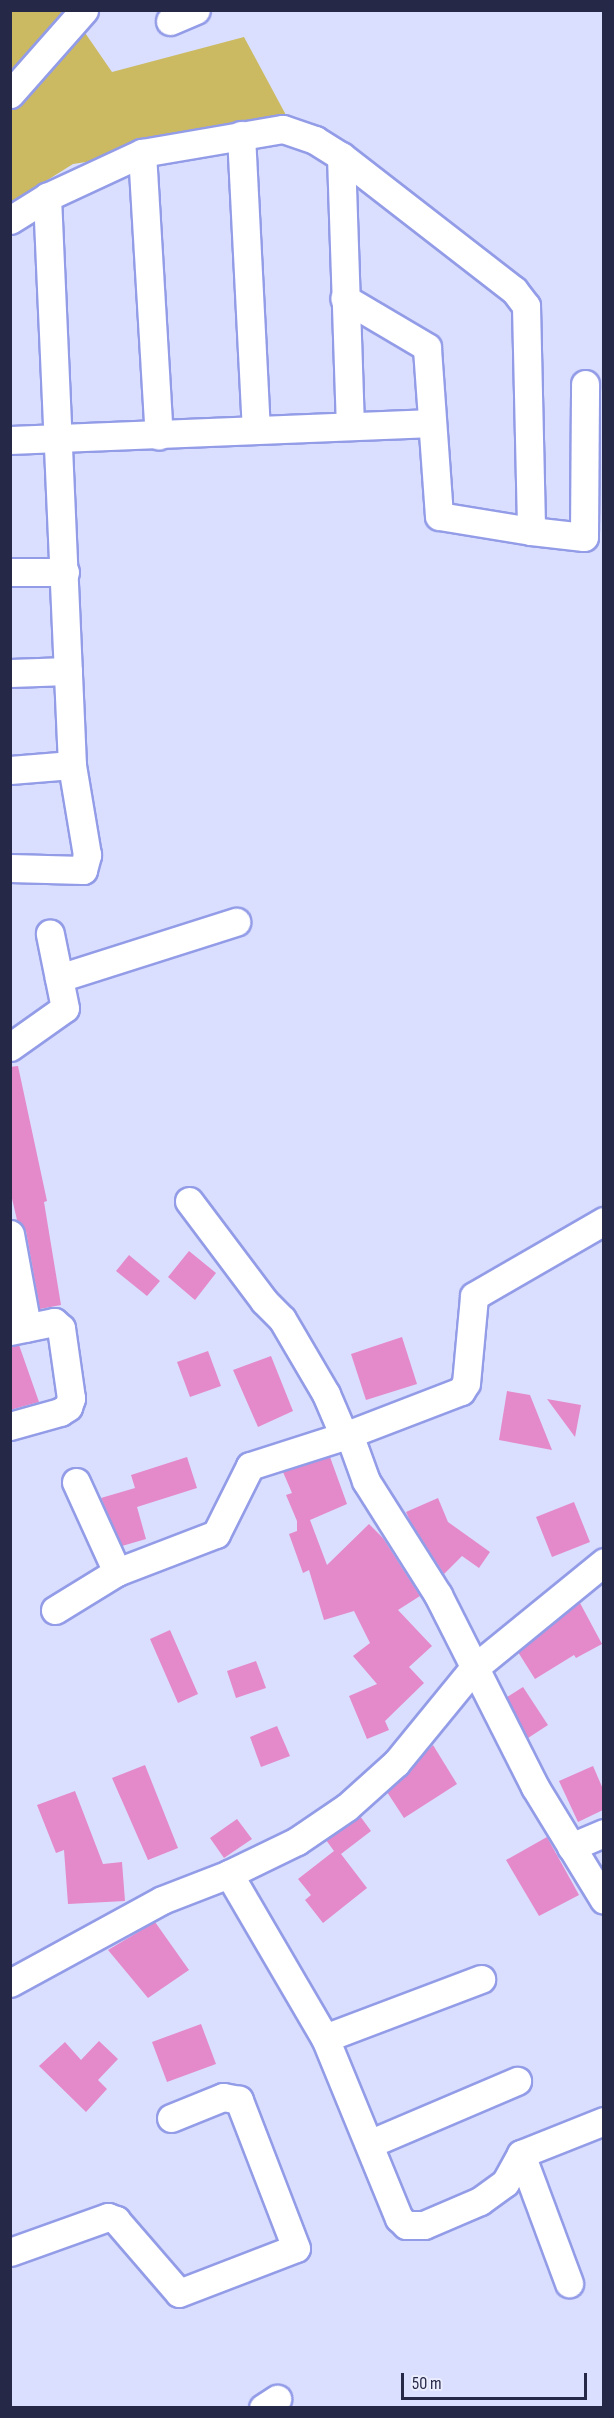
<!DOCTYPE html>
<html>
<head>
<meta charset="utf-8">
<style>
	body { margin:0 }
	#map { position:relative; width:614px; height:2418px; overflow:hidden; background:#dadfff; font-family:"Sofia Sans Condensed",sans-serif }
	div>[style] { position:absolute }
	.green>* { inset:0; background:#cbba62 }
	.building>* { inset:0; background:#e489ca }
	.roads { filter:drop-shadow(2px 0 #939ce7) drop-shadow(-2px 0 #939ce7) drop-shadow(0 2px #939ce7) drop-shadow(0 -2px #939ce7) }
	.minor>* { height:27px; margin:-13.5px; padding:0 13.5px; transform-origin:13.5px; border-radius:13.5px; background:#fff }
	span { translate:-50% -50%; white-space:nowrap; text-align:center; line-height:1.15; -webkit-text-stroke:5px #ebedfe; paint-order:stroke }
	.frame { position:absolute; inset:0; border:12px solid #252846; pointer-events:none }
	.scale { position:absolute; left:401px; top:2373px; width:186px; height:27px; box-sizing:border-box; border:3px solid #252846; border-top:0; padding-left:8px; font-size:18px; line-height:21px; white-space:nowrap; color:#252846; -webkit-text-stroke:4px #ebedfe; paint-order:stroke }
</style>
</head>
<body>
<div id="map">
	<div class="green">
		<i style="clip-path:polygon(11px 11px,70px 11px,112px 72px,244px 37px,294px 130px,73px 164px,11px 203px)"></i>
	</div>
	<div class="building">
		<i style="clip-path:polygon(18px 1066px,47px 1201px,44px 1202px,61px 1305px,40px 1309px,26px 1231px,17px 1220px,10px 1190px,10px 1067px)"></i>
		<i style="clip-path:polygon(189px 1251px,216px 1273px,195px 1300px,168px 1277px)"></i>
		<i style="clip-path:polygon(129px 1255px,160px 1281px,147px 1296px,116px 1271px)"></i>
		<i style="clip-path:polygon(402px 1337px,417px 1384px,366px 1400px,351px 1354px)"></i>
		<i style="clip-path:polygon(19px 1345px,39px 1402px,10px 1410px,10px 1346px)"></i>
		<i style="clip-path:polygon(208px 1351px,221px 1386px,190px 1397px,177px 1362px)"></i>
		<i style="clip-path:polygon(271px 1356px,293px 1411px,258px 1427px,233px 1370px)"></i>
		<i style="clip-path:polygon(507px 1391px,530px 1395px,552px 1450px,499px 1440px)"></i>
		<i style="clip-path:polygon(547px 1399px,581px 1405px,575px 1437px)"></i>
		<i style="clip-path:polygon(187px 1457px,197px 1488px,137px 1507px,146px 1539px,122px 1546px,101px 1498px,135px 1488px,131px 1475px)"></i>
		<i style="clip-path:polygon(330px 1457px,347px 1504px,310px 1520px,327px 1565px,369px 1524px,383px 1538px,420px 1596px,398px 1610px,432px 1646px,409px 1667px,424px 1683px,385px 1721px,389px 1730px,367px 1739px,349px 1696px,377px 1684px,353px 1656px,370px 1643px,354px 1611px,324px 1620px,309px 1570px,303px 1573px,289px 1534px,297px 1531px,297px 1521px,286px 1495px,292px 1493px,283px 1472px)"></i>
		<i style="clip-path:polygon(438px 1498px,448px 1522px,490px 1552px,479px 1568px,462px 1556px,444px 1574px,410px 1521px,406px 1512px)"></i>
		<i style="clip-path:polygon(574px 1502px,590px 1542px,552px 1557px,536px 1517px)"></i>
		<i style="clip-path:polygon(580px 1603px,602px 1644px,576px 1658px,574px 1655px,535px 1679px,518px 1652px)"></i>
		<i style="clip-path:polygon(170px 1630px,198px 1694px,178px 1703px,150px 1639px)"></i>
		<i style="clip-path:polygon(256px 1661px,266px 1688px,236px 1698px,227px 1671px)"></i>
		<i style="clip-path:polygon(523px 1687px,548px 1725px,528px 1738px,507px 1697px)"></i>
		<i style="clip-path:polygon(277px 1726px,290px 1756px,261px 1767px,250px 1737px)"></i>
		<i style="clip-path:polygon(433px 1745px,457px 1784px,404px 1818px,387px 1792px)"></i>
		<i style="clip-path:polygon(145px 1765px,178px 1848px,148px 1860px,112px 1778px)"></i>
		<i style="clip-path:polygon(593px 1766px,603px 1789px,603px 1810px,578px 1822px,559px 1781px)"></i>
		<i style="clip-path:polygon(75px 1791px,103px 1864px,122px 1862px,125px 1901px,68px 1904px,64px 1850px,56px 1853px,37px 1805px)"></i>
		<i style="clip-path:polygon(360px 1816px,371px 1831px,341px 1854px,367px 1888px,323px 1923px,305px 1900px,311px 1895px,298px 1879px,334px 1851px,326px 1840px)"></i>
		<i style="clip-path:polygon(237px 1819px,252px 1839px,224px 1858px,210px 1838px)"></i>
		<i style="clip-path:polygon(547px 1837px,579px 1895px,539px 1916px,506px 1860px)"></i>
		<i style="clip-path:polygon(155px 1922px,189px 1970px,148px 1998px,108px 1950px)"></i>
		<i style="clip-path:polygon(201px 2024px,216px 2064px,167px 2082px,152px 2042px)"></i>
		<i style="clip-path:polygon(99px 2041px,118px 2059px,98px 2080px,107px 2089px,86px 2112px,39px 2066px,65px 2042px,81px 2060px)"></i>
	</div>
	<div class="roads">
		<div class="minor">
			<i style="left:170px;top:21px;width:28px;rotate:-23deg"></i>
			<i style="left:10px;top:94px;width:112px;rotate:-48.6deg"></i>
			<i style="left:241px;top:135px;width:295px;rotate:87.1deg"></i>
			<i style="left:142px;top:153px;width:283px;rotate:86.6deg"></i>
			<i style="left:341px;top:156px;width:270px;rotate:88.1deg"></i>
			<i style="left:10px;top:220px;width:44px;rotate:-31.9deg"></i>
			<i style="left:47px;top:197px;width:105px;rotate:-24.9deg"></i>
			<i style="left:142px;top:153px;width:143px;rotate:-9.7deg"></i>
			<i style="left:283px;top:129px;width:34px;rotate:19deg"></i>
			<i style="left:315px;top:140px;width:31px;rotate:32deg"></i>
			<i style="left:341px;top:156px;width:219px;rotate:37.8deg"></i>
			<i style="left:514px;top:290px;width:20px;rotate:53deg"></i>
			<i style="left:526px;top:306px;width:225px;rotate:88.7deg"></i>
			<i style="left:531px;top:531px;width:93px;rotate:-170.7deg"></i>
			<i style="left:439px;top:516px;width:169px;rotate:-94.1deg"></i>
			<i style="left:427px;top:347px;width:96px;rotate:-149.4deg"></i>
			<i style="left:10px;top:440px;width:422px;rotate:-2.3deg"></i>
			<i style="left:531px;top:531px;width:53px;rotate:6.5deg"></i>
			<i style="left:584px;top:537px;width:153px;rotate:-89.6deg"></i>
			<i style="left:10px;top:572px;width:55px"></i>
			<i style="left:10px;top:673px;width:58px;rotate:-2deg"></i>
			<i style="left:10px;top:770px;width:62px;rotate:-4.6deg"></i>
			<i style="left:10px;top:868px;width:73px;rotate:1.6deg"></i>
			<i style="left:83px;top:870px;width:16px;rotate:-75deg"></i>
			<i style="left:87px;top:855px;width:91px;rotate:-99.5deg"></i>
			<i style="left:72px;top:765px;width:569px;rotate:-92.52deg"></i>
			<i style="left:59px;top:978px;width:186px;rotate:-17.6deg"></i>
			<i style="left:10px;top:1047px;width:67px;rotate:-35.3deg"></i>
			<i style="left:65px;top:1008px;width:76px;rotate:-101.5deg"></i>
			<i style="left:189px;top:1201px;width:125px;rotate:53.1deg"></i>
			<i style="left:264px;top:1301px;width:25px;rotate:45deg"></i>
			<i style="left:282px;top:1319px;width:87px;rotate:59.6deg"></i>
			<i style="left:326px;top:1394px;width:46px;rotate:66.8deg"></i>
			<i style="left:10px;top:1234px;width:95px;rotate:79.6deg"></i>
			<i style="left:10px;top:1331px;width:45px;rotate:-11.6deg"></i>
			<i style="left:54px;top:1322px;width:9px;rotate:41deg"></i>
			<i style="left:61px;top:1328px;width:71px;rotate:81.9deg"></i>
			<i style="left:71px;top:1398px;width:9px;rotate:108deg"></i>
			<i style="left:68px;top:1407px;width:9px;rotate:148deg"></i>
			<i style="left:60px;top:1412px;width:52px;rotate:164.4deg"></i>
			<i style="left:349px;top:1434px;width:50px;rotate:70.1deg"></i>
			<i style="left:366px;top:1481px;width:135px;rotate:57.7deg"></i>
			<i style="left:438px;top:1595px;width:215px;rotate:63.2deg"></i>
			<i style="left:535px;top:1787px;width:132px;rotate:58.6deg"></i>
			<i style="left:76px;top:1482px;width:99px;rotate:65.5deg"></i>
			<i style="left:55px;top:1610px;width:73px;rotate:-31.5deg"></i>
			<i style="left:117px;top:1572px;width:106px;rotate:-21deg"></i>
			<i style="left:216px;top:1534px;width:76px;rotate:-63.4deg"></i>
			<i style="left:250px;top:1466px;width:99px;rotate:-17.7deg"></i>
			<i style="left:344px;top:1436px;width:125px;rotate:-21deg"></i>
			<i style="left:461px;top:1391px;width:9px;rotate:-58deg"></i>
			<i style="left:466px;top:1383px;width:87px;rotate:-84.7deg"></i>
			<i style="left:474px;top:1296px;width:150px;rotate:-30deg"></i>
			<i style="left:571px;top:1847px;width:36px;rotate:-23deg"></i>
			<i style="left:229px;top:1874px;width:190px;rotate:59.7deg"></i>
			<i style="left:325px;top:2038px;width:195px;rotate:67.7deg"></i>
			<i style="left:399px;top:2218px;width:10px;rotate:45deg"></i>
			<i style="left:406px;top:2225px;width:18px"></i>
			<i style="left:424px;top:2225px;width:61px;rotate:-23.2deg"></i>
			<i style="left:480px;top:2201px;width:31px;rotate:-36deg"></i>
			<i style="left:505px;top:2183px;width:33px;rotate:-61deg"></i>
			<i style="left:521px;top:2154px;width:89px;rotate:-21.7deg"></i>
			<i style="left:10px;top:1983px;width:173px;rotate:-28.6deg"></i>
			<i style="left:162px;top:1900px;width:72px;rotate:-21.2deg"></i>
			<i style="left:229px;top:1874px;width:76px;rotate:-25.9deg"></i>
			<i style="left:297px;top:1841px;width:60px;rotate:-34.2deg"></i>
			<i style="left:347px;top:1807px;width:66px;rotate:-41.9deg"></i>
			<i style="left:396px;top:1763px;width:122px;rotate:-50.7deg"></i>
			<i style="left:473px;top:1669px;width:169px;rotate:-39.2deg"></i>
			<i style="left:325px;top:2038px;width:167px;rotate:-20.7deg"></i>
			<i style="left:369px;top:2144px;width:161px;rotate:-23.1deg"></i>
			<i style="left:521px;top:2154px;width:138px;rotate:69.6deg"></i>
			<i style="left:10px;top:2252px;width:104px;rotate:-19.7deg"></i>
			<i style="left:108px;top:2217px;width:9px;rotate:21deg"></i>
			<i style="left:116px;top:2220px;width:96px;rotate:49.2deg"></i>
			<i style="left:179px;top:2293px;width:125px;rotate:-21deg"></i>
			<i style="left:296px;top:2248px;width:159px;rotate:-111.1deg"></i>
			<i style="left:239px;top:2100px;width:16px;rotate:-169deg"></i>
			<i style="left:223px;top:2097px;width:56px;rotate:158deg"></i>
			<i style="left:263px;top:2408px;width:17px;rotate:-33deg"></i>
		</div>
	</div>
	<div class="frame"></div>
	<div class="scale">50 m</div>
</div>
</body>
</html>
